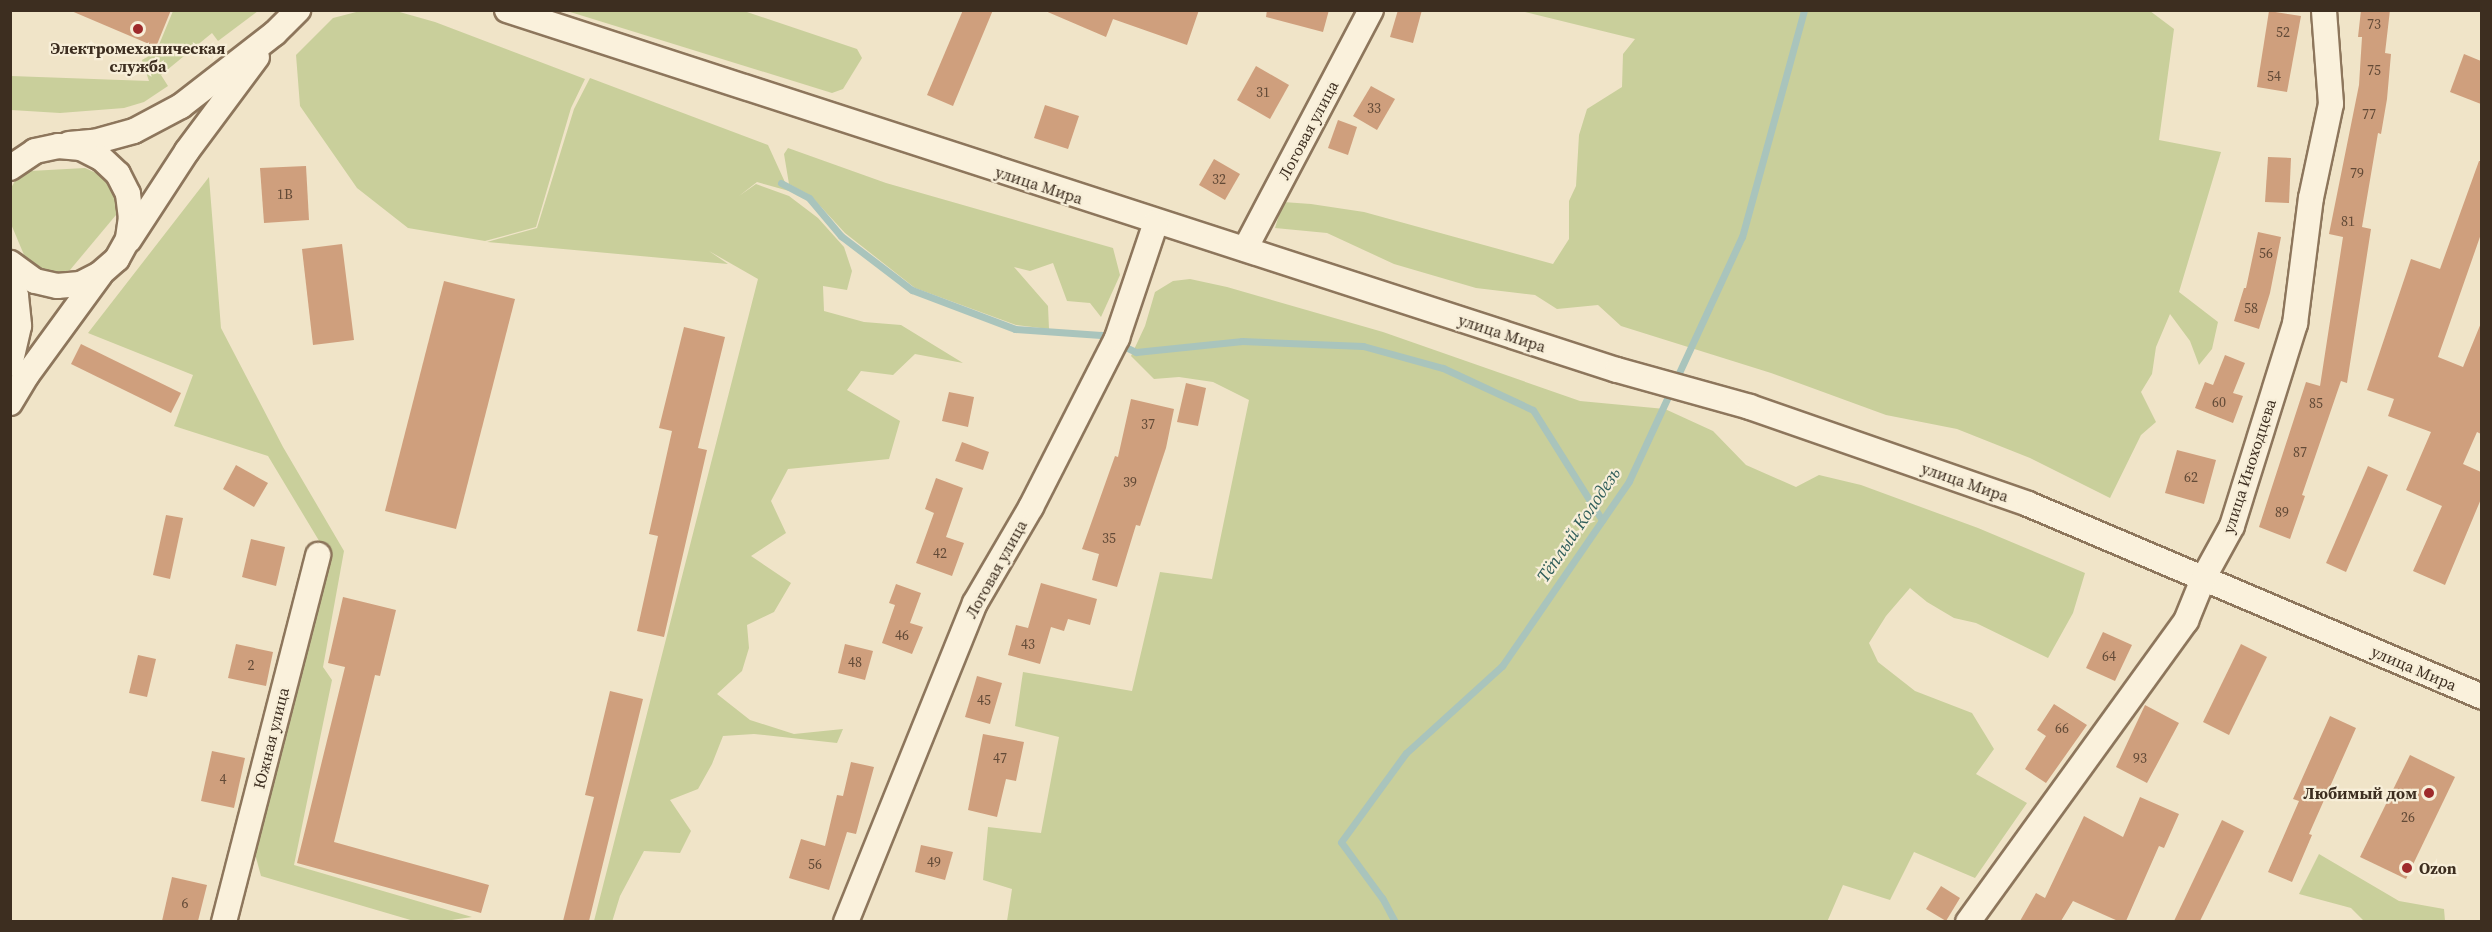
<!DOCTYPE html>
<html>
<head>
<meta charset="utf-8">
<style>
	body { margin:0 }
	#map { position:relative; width:2492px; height:932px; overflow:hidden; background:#f0e4c8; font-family:"Source Serif 4",serif }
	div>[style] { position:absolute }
	.green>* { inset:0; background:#c9cf9b }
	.stream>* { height:7px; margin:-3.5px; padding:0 3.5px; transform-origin:3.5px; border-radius:3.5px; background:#a9c4bc }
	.building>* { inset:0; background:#cf9f7d }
	.roads { filter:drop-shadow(2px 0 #8d765c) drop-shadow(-2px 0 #8d765c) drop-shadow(0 2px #8d765c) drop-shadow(0 -2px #8d765c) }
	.minor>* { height:24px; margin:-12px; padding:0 12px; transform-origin:12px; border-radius:12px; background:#faf1dc }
	.dots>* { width:16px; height:16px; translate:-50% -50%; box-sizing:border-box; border:3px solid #f7eed8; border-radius:50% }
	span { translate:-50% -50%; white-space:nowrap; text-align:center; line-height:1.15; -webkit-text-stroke:4.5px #f7eed8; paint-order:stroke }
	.number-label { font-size:14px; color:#624a37 }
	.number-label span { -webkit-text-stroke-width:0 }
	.poi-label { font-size:16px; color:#3d2e20; font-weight:700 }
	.right { translate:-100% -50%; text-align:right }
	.left { translate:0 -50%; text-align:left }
	.street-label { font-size:16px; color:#3d2e20 }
	.water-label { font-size:18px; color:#2f5d5a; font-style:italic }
	.frame { position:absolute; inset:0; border:12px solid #3d2e20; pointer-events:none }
</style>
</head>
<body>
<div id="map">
	<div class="green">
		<i style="clip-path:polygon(364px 10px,396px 11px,435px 22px,585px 79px,571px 108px,536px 227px,485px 241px,408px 228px,357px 188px,300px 106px,296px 55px,333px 18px)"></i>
		<i style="clip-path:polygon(173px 11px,258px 11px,218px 41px,212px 33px,161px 75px,168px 86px,144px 102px,124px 108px,60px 113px,11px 110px,11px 76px,149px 81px,142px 60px,156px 52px)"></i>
		<i style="clip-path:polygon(567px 11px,744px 11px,857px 49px,862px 58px,843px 89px,832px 93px)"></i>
		<i style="clip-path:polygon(1521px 11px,2150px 11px,2174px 29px,2159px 140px,2221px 152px,2179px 292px,2218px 322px,2212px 349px,2199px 365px,2190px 341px,2170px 314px,2156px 347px,2152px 374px,2141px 392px,2156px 422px,2141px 435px,2110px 498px,2030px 458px,1957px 429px,1886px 415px,1771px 373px,1621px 326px,1598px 305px,1557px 309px,1535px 295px,1476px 288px,1394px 264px,1327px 233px,1275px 228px,1283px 202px,1311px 204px,1364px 212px,1553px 264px,1569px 239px,1569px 201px,1576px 186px,1579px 135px,1587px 109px,1622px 87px,1623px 54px,1635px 39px)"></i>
		<i style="clip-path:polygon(590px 78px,768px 145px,789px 191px,757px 182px,739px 196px,756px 184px,789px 196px,818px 218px,844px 247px,852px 271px,847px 290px,823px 286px,824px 311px,864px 322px,901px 325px,963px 363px,915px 354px,893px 375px,861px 371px,847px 390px,900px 421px,889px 459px,788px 469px,771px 501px,786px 533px,751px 556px,791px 583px,774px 612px,747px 625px,749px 648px,742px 671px,717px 694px,750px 720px,794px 734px,843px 729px,837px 743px,754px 734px,723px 736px,712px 764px,698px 789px,670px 800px,691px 831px,680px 853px,644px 851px,620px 896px,612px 922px,594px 921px,758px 279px,709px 251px,728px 264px,487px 242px,537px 228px,574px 109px)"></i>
		<i style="clip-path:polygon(788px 148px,886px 183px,1113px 248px,1120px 275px,1101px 317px,1090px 303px,1067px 301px,1053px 263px,1030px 271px,1014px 267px,1048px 306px,1049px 329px,1016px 325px,915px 288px,845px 233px,811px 196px,789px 184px,784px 154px)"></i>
		<i style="clip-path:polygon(85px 168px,103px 176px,116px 190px,116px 215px,70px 270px,53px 276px,40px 273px,27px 262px,11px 224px,11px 188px,16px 179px,30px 171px)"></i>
		<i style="clip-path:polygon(209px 177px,221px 328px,283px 447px,344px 551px,323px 667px,332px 680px,294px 865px,472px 917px,445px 921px,414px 921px,261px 876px,255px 854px,327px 554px,268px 456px,174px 426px,193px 375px,88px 333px)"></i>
		<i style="clip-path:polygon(1190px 279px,1227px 287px,1383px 332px,1580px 401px,1665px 409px,1713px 431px,1746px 465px,1796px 487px,1819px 475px,1861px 485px,1978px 528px,2085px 573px,2073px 613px,2048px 658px,1976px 623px,1954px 618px,1927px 602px,1910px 588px,1886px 616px,1869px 643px,1878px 662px,1915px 691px,1972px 713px,1994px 749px,1976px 774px,2027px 803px,1975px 878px,1914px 852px,1890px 900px,1843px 885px,1827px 922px,1007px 921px,1012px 889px,983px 880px,988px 827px,1041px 833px,1059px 737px,1015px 726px,1023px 672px,1132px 691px,1160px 572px,1212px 579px,1249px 400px,1213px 382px,1179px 377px,1154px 379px,1131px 356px,1145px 326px,1155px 292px,1173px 281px)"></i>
		<i style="clip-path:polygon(2319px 854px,2399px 901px,2444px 909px,2445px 921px,2364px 921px,2351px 908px,2299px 894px)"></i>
	</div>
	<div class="stream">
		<i style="left:781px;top:183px;width:32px;rotate:28deg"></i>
		<i style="left:809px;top:198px;width:50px;rotate:49.9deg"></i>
		<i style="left:841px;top:236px;width:89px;rotate:37.3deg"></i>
		<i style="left:912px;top:290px;width:110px;rotate:20.7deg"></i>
		<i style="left:1015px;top:329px;width:86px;rotate:4deg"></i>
		<i style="left:1101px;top:335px;width:39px;rotate:26deg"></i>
		<i style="left:1136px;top:352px;width:107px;rotate:-5.9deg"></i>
		<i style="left:1242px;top:341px;width:121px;rotate:2.4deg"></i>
		<i style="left:1363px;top:346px;width:83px;rotate:15.4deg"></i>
		<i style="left:1443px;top:368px;width:99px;rotate:25deg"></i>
		<i style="left:1533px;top:410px;width:130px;rotate:57.9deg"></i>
		<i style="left:1395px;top:922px;width:27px;rotate:-118deg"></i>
		<i style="left:1382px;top:898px;width:69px;rotate:-126.2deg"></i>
		<i style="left:1341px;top:842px;width:110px;rotate:-53.9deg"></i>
		<i style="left:1406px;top:753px;width:130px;rotate:-42.2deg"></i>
		<i style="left:1502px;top:666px;width:224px;rotate:-55.5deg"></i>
		<i style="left:1629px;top:481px;width:269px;rotate:-65.2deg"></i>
		<i style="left:1742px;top:237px;width:235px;rotate:-74.7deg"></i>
	</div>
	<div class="building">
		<i style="clip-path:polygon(69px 10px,171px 10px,156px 47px)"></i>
		<i style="clip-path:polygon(963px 10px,993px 10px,953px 106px,927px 95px)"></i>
		<i style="clip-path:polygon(1043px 10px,1199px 10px,1187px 45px,1113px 19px,1106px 37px)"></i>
		<i style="clip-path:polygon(1267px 10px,1329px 10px,1323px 32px,1266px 17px)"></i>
		<i style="clip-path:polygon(1398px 10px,1422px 10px,1413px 43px,1390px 37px)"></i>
		<i style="clip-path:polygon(2361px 10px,2390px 10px,2385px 53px,2391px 54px,2387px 99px,2381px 134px,2378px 133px,2362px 227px,2371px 229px,2347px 383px,2341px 381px,2302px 495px,2305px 496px,2290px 539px,2259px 527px,2306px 382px,2320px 386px,2343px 237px,2329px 234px,2359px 85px,2362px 37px,2358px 37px)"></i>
		<i style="clip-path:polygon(2269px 11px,2301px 16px,2287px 92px,2257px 87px)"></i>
		<i style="clip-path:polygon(2464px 54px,2481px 61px,2481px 104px,2450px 92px)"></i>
		<i style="clip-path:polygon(1256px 66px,1289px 85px,1270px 119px,1237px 100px)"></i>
		<i style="clip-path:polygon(1371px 86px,1395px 99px,1377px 130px,1353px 116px)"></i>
		<i style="clip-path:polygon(1045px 105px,1079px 116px,1068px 149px,1034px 138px)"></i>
		<i style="clip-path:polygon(1338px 120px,1357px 127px,1348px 155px,1328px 148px)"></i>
		<i style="clip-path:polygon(2268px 157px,2291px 158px,2289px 203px,2265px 202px)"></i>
		<i style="clip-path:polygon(1214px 159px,1240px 174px,1225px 200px,1199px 185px)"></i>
		<i style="clip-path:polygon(2479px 161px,2481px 161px,2481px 234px,2438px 357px,2463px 367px,2481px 323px,2481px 434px,2477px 432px,2463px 464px,2481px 472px,2481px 499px,2445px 585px,2413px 571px,2442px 506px,2406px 490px,2431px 432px,2388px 416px,2394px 399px,2367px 390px,2411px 259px,2440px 269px)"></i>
		<i style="clip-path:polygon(306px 166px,309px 220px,264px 223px,260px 168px)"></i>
		<i style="clip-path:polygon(2258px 232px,2281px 237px,2270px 293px,2259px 329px,2234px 321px,2244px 288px,2246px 288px)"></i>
		<i style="clip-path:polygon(342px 244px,354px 340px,313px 345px,302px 249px)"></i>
		<i style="clip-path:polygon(444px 281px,515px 299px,456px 529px,385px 511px)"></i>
		<i style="clip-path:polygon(684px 327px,725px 337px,698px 448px,707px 450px,664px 637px,637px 631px,658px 536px,649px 534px,672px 431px,659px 428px)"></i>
		<i style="clip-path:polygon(81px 344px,181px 393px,171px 413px,71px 364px)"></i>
		<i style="clip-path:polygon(2225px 355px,2245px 363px,2233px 393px,2243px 396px,2233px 423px,2195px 408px,2205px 382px,2213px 385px)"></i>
		<i style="clip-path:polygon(1186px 383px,1206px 388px,1198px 426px,1177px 422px)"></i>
		<i style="clip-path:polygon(949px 392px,974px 397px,968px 427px,942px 421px)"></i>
		<i style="clip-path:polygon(1131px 399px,1174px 409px,1166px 448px,1140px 526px,1136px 525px,1117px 587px,1092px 580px,1099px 554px,1082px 549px,1115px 456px,1118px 457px)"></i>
		<i style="clip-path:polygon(962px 442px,989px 452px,983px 470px,955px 461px)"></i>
		<i style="clip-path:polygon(2177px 450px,2216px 460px,2204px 504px,2165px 493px)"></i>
		<i style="clip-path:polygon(236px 465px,268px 483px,254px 507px,223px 489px)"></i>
		<i style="clip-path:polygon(2368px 466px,2388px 475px,2346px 572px,2326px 563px)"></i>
		<i style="clip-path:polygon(936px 478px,963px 488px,946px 537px,964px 543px,952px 576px,916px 563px,934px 513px,925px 509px)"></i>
		<i style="clip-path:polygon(166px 515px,183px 518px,170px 579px,153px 575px)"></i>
		<i style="clip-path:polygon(251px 539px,285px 547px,276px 586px,242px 577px)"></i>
		<i style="clip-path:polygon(1041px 583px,1097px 599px,1090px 625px,1068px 619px,1064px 631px,1051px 627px,1040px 664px,1008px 655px,1016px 625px,1028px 628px)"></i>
		<i style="clip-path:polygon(896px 584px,921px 593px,910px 623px,923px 627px,912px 654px,882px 643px,895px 605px,889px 603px)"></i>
		<i style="clip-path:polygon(343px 597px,396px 610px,380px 676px,375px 675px,334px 842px,489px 885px,481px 913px,297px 863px,345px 667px,328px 663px)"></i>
		<i style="clip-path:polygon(2103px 632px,2132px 645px,2115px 681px,2086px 668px)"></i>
		<i style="clip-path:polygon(236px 644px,273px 652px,266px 686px,228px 678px)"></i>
		<i style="clip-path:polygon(845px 644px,873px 651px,865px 680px,838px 673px)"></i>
		<i style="clip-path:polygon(2241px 644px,2267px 657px,2229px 735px,2203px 722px)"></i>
		<i style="clip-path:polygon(138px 655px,156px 659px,147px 697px,129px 693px)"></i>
		<i style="clip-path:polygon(977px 676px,1002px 683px,990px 724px,965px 717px)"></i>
		<i style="clip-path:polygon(610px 691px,643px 699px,589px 921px,563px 921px,594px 797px,585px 795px)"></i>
		<i style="clip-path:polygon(2054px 704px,2087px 725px,2046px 783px,2025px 769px,2046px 736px,2037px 730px)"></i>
		<i style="clip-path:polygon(2145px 705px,2179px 723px,2147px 783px,2116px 767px)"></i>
		<i style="clip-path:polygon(2330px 716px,2356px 728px,2309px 834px,2312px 835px,2292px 882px,2268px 872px,2299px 801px,2293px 799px)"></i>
		<i style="clip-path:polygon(983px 734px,1024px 742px,1016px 781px,1006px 779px,997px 817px,968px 810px)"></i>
		<i style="clip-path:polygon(212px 751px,245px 758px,234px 808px,201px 801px)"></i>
		<i style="clip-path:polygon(2410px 755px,2455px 777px,2406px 879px,2360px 857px)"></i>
		<i style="clip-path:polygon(851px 762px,874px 767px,856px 834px,847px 832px,829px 890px,789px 878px,801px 839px,825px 846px,837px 795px,843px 796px)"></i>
		<i style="clip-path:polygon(2140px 797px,2179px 814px,2164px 848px,2159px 846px,2126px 921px,2118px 921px,2073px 901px,2061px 921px,2020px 921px,2036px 893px,2045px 898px,2084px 816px,2123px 837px)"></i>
		<i style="clip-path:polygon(2222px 820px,2244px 831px,2200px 921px,2174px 921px)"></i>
		<i style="clip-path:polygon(921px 845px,953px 852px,945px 880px,915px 872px)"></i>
		<i style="clip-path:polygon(172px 877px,207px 885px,198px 921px,162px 921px)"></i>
		<i style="clip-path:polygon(1941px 886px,1960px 898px,1946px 921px,1926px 909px)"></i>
	</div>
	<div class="roads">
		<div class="minor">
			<i style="left:507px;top:10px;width:1167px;rotate:17.97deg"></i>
			<i style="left:1617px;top:370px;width:138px;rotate:15.5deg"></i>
			<i style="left:1750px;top:407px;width:294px;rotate:19.2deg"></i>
			<i style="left:2028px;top:504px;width:493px;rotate:23deg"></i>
			<i style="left:69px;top:144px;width:25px;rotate:-5deg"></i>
			<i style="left:94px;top:142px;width:41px;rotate:-15.4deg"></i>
			<i style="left:134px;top:131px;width:53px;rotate:-28deg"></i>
			<i style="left:181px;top:106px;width:119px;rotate:-37.8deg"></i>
			<i style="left:275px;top:33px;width:33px;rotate:-45deg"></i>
			<i style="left:10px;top:168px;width:30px;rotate:-34deg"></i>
			<i style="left:35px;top:151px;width:24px;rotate:-12deg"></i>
			<i style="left:58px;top:146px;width:23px;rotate:5deg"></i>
			<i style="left:81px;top:148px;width:22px;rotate:27deg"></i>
			<i style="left:101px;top:158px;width:23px;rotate:43deg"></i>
			<i style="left:118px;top:174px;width:22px;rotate:63deg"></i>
			<i style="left:128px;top:194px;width:23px;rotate:83deg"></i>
			<i style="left:131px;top:217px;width:22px;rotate:98deg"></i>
			<i style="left:128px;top:239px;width:23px;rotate:119deg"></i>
			<i style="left:117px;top:259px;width:23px;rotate:139deg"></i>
			<i style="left:100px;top:274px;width:22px;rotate:153deg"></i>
			<i style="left:80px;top:284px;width:23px;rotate:175deg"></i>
			<i style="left:57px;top:286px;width:23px;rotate:-167deg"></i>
			<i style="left:35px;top:281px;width:31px;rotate:-144deg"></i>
			<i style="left:129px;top:240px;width:106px;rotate:-56.9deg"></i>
			<i style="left:187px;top:151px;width:117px;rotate:-53.3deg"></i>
			<i style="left:1245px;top:249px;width:270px;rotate:-62.2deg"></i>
			<i style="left:10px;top:280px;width:17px;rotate:69deg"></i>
			<i style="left:16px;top:296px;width:30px;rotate:84deg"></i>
			<i style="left:19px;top:326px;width:39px;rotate:103deg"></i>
			<i style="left:10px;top:403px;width:33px;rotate:-59deg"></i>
			<i style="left:27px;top:375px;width:124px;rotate:-53.9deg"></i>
			<i style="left:224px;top:922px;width:379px;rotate:-75.6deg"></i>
			<i style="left:846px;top:922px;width:344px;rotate:-68deg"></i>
			<i style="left:975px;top:603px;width:111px;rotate:-59.7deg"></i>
			<i style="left:1031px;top:507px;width:190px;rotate:-63deg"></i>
			<i style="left:1117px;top:338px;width:122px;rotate:-71.4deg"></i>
			<i style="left:1968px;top:922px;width:372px;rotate:-54.1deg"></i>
			<i style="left:2186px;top:621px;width:48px;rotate:-67.8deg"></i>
			<i style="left:2204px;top:577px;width:58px;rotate:-61.2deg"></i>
			<i style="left:2232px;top:526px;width:212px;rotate:-72.7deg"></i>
			<i style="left:2295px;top:324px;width:127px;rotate:-82.8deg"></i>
			<i style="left:2311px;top:198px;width:96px;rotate:-78deg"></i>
			<i style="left:2331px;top:104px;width:94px;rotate:-94.3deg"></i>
		</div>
	</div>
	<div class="dots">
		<i style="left:138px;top:29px;background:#9e2a2b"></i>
		<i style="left:2429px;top:793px;background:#9e2a2b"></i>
		<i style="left:2407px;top:868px;background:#9e2a2b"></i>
	</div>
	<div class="number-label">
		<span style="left:2374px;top:24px">73</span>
		<span style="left:2283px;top:32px">52</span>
		<span style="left:2374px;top:70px">75</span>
		<span style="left:2274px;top:76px">54</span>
		<span style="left:1263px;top:92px">31</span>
		<span style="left:1374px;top:108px">33</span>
		<span style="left:2369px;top:114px">77</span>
		<span style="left:2357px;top:173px">79</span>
		<span style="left:1219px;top:179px">32</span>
		<span style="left:285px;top:194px">1В</span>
		<span style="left:2348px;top:221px">81</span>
		<span style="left:2266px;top:253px">56</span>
		<span style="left:2251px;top:308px">58</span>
		<span style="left:2219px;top:402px">60</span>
		<span style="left:2316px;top:403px">85</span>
		<span style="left:1148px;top:424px">37</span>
		<span style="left:2300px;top:452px">87</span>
		<span style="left:2191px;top:477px">62</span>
		<span style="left:1130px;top:482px">39</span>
		<span style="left:2282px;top:512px">89</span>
		<span style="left:1109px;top:538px">35</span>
		<span style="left:940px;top:553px">42</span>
		<span style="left:902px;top:635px">46</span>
		<span style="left:1028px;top:644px">43</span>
		<span style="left:2109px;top:656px">64</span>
		<span style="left:855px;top:662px">48</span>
		<span style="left:251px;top:665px">2</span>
		<span style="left:984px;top:700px">45</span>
		<span style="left:2062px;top:728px">66</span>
		<span style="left:1000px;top:758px">47</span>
		<span style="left:2140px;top:758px">93</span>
		<span style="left:223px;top:779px">4</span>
		<span style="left:2408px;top:817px">26</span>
		<span style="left:934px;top:862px">49</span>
		<span style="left:815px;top:864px">56</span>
		<span style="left:185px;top:903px">6</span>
	</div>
	<div class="poi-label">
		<span style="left:138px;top:57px">Электромеханическая<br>служба</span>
		<span class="right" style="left:2417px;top:793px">Любимый дом</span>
		<span class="left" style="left:2419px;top:868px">Ozon</span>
	</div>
	<div class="street-label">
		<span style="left:1308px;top:130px;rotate:-62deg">Логовая улица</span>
		<span style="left:1039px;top:185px;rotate:18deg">улица Мира</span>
		<span style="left:1502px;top:333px;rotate:18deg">улица Мира</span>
		<span style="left:2249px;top:466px;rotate:-72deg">улица Иноходцева</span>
		<span style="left:1965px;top:482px;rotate:19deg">улица Мира</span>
		<span style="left:996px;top:569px;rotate:-61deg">Логовая улица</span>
		<span style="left:2414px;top:668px;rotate:23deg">улица Мира</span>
		<span style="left:271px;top:738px;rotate:-76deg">Южная улица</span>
	</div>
	<div class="water-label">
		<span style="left:1579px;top:525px;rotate:-56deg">Тёплый Колодезь</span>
	</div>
	<div class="frame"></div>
</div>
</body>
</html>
